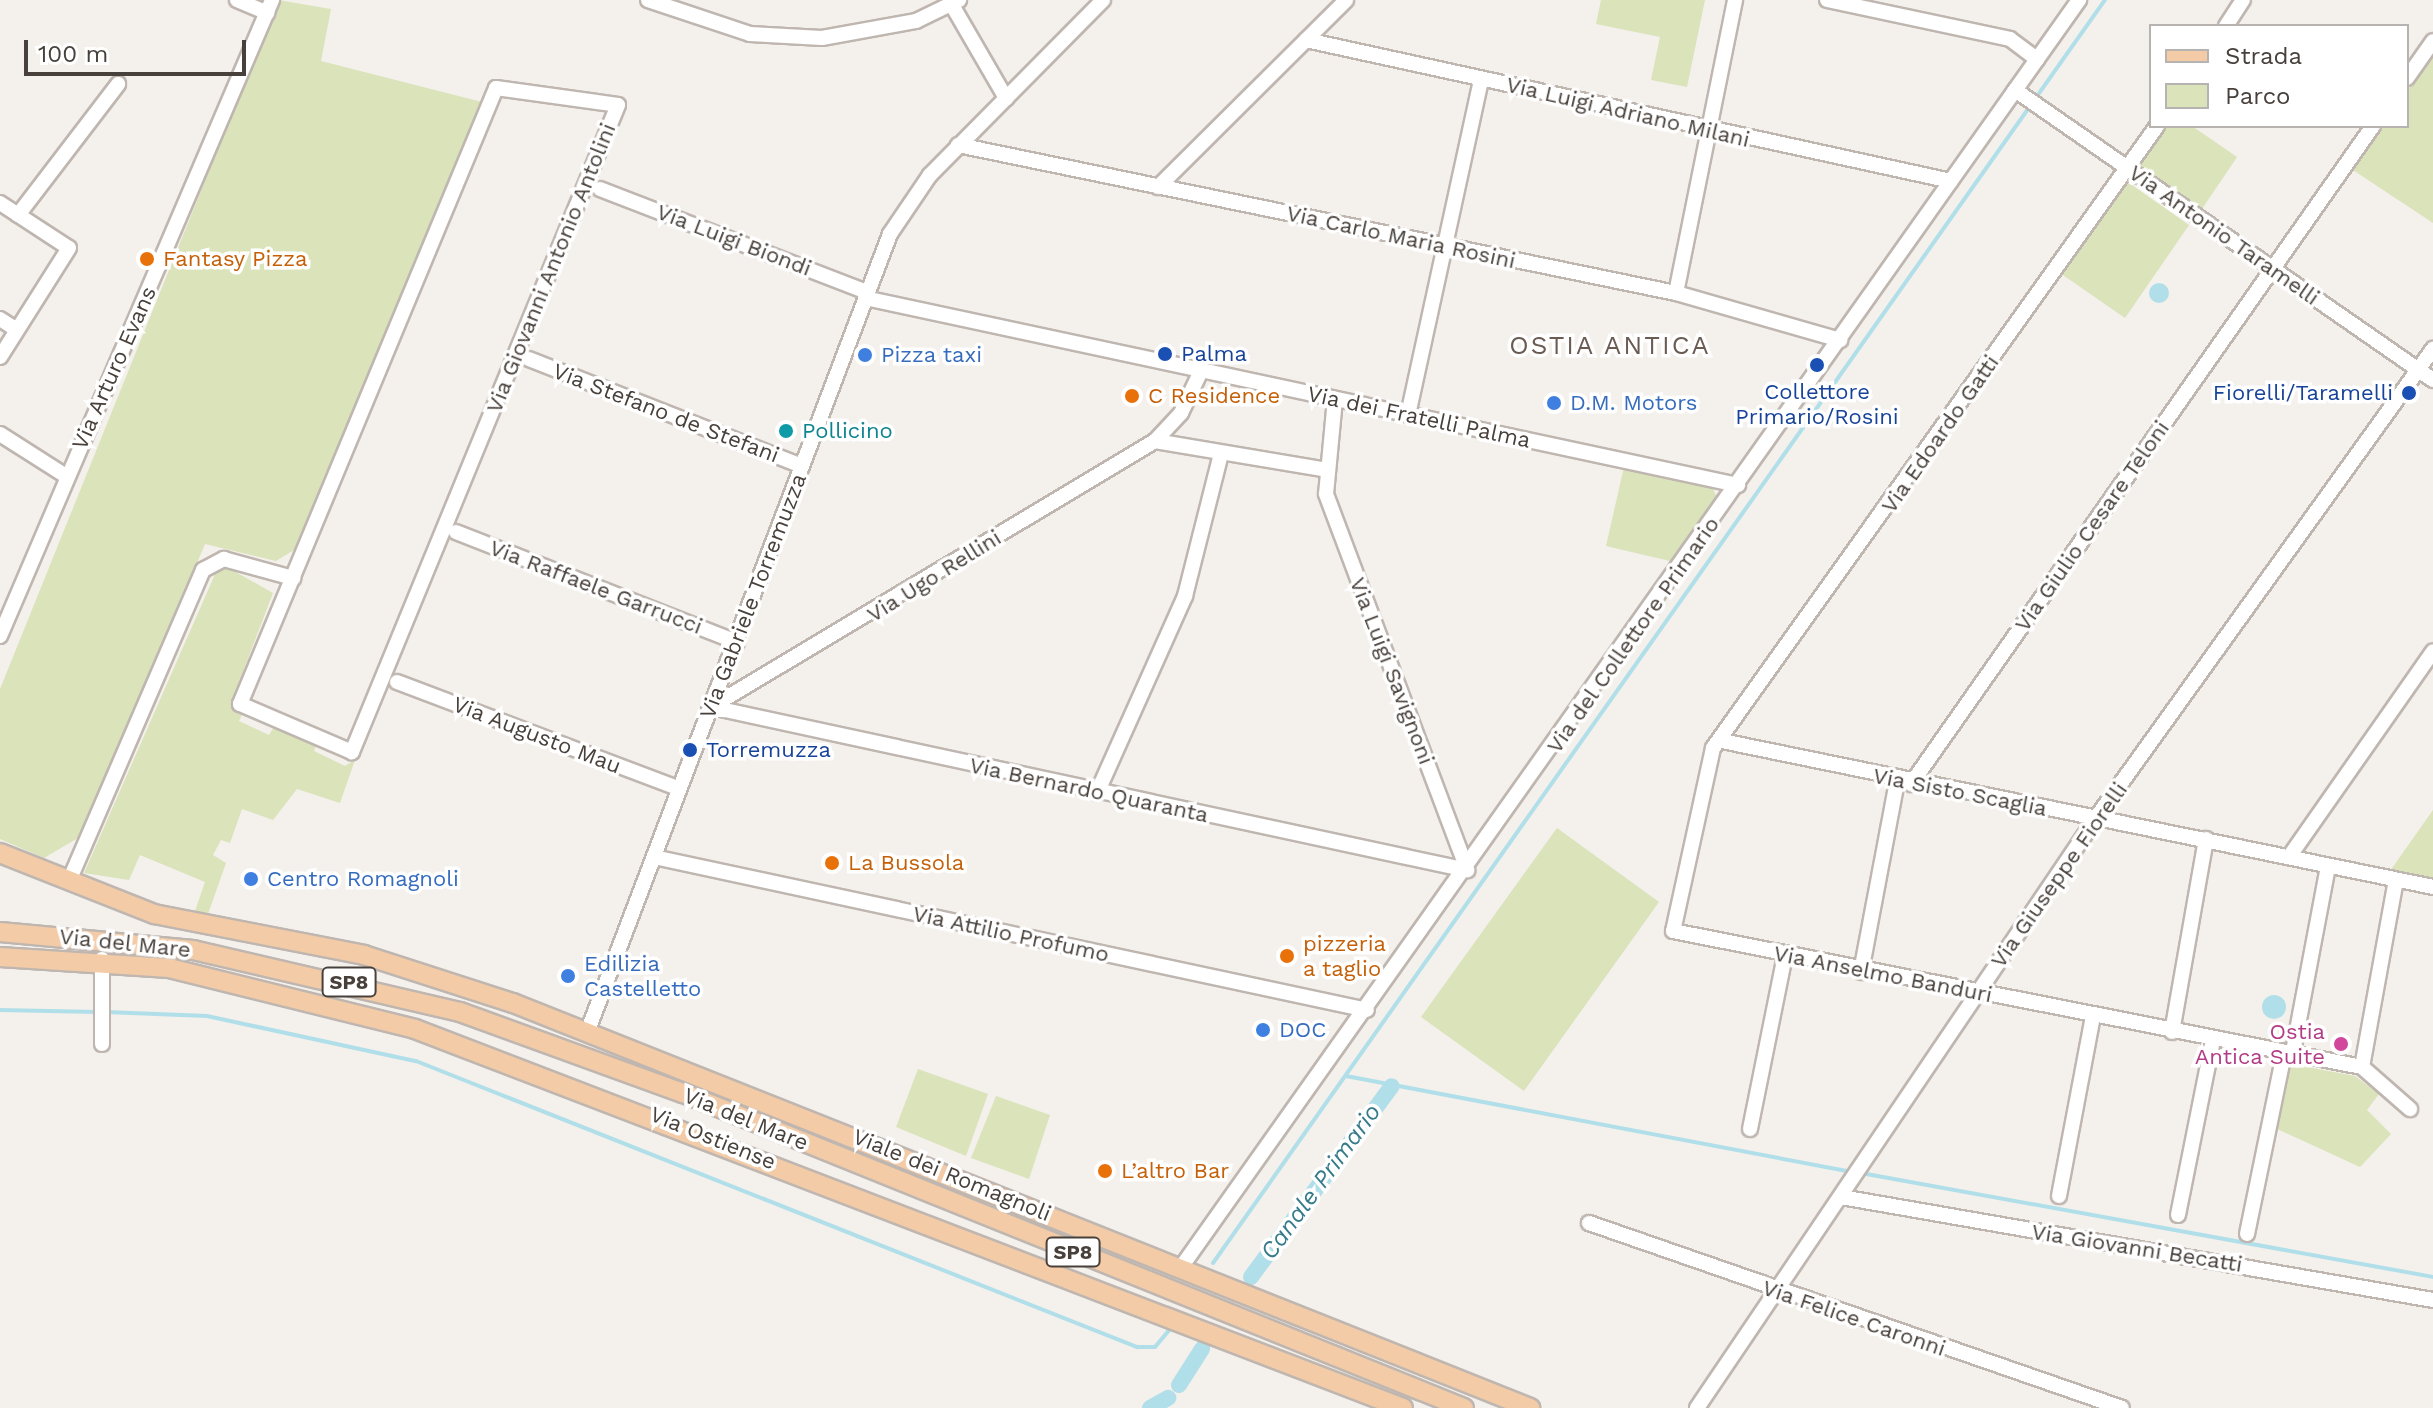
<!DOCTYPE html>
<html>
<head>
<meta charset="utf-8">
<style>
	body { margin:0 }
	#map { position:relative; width:2433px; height:1408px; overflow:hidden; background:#f4f0ec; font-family:"Work Sans",sans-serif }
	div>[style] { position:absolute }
	.green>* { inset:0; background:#dae3ba }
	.water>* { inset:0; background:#b1dfe9 }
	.round { border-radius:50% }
	.stream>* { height:4px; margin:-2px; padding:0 2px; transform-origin:2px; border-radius:2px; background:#b1dfe9 }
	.canal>* { height:16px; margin:-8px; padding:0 8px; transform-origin:8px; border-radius:8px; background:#b1dfe9 }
	.roads { filter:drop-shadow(2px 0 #bfb6b0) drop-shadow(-2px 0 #bfb6b0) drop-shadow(0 2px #bfb6b0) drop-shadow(0 -2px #bfb6b0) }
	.minor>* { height:14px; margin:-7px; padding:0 7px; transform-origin:7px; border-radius:7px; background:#fff }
	.major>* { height:18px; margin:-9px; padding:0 9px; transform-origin:9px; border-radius:9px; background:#f3cba7 }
	.dots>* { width:22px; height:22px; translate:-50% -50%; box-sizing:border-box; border:4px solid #fff; border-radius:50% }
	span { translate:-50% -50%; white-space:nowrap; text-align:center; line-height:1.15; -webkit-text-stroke:7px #fff; paint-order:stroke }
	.shield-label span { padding:2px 6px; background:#fff; border:2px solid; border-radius:6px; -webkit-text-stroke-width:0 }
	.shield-label { font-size:20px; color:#48403b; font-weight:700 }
	.street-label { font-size:22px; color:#48403b }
	.food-label { font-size:22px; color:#c56008 }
	.left { translate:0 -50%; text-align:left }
	.transit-label { font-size:22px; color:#164399 }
	.right { translate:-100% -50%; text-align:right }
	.shop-label { font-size:22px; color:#366cbe }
	.culture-label { font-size:22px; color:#0d838f }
	.hotel-label { font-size:22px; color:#b23c85 }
	.water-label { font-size:24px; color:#367b8a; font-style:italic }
	.quarter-label { font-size:26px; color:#6a5b53; letter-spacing:2px }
	.legend { position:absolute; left:2149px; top:24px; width:260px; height:104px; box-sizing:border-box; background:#fff; border:2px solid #b6b3b1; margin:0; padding:10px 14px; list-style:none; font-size:24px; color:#48403b }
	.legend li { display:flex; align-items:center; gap:16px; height:40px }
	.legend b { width:40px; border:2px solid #b6b3b1 }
	.scale { position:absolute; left:24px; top:40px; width:222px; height:36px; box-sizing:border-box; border:4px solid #48403b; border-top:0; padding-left:10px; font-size:24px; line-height:28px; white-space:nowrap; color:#48403b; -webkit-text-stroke:6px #fff; paint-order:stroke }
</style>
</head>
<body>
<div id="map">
	<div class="green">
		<i style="clip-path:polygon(278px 0,331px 9px,321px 61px,482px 102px,294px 550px,276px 561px,205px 544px,83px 835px,44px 858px,0 839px,0 689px)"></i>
		<i style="clip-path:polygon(1601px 0,1705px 0,1687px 87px,1651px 80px,1660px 37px,1596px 24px)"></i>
		<i style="clip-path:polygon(2433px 54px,2433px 223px,2350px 168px,2382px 126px,2407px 126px,2407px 92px)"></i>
		<i style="clip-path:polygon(2163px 126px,2192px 126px,2237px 157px,2202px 209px,2137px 165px)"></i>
		<i style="clip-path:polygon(2125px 180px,2189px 225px,2125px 318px,2060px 273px)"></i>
		<i style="clip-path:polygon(1624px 467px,1712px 487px,1718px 499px,1674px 562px,1606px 546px)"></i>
		<i style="clip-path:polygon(225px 566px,273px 593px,231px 703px,243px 712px,239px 721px,269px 735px,275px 725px,317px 742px,314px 751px,345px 766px,355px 760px,340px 803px,297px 789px,273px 820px,242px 809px,230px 843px,221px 840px,213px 855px,226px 863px,208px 914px,195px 911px,205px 882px,140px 855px,129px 880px,84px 873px,216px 572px)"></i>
		<i style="clip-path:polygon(2433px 810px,2433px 879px,2390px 871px)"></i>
		<i style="clip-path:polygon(1557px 828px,1659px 902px,1524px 1091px,1421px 1017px)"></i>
		<i style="clip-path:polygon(2291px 1064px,2355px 1076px,2379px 1094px,2367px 1110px,2391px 1134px,2360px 1167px,2275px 1128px)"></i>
		<i style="clip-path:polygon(918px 1069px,988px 1094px,966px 1156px,896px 1127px)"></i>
		<i style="clip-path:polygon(996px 1096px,1050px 1115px,1029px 1179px,971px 1158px)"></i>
	</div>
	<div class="water">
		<i class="round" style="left:2149px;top:283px;width:20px;height:20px"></i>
		<i class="round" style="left:2262px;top:995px;width:24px;height:24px"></i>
	</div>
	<div class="stream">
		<i style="left:0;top:1010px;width:98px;rotate:1.2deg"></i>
		<i style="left:106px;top:1012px;width:101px;rotate:2.3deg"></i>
		<i style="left:207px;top:1016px;width:214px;rotate:12.2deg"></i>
		<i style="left:416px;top:1061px;width:776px;rotate:21.64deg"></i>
		<i style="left:1137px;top:1347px;width:18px"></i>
		<i style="left:1155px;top:1347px;width:23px;rotate:-50deg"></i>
		<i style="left:1346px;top:1076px;width:515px;rotate:10.74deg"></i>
		<i style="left:1861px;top:1173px;width:581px;rotate:10.3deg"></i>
		<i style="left:1213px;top:1263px;width:1546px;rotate:-54.77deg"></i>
	</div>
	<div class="canal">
		<i style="left:1251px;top:1277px;width:237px;rotate:-53.6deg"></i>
		<i style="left:1179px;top:1385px;width:43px;rotate:-57.4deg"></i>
		<i style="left:1150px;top:1408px;width:21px;rotate:-29deg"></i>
	</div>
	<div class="roads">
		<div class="minor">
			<i style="left:237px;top:0;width:33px;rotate:23deg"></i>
			<i style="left:648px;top:0;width:108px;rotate:18.4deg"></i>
			<i style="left:750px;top:34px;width:72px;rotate:3.2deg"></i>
			<i style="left:822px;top:38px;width:96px;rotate:-10.3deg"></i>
			<i style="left:916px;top:21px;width:48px;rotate:-26deg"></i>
			<i style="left:1827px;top:0;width:187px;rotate:12deg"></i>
			<i style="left:2010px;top:39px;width:34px;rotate:37deg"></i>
			<i style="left:952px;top:5px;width:108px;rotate:59.9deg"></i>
			<i style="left:2226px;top:26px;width:31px;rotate:-57deg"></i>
			<i style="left:1306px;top:40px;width:660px;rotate:12.33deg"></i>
			<i style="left:2407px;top:78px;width:45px;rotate:-54.9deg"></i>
			<i style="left:496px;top:88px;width:123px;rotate:7.9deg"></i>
			<i style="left:618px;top:105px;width:700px;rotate:112.35deg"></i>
			<i style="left:352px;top:752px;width:122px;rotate:-156.8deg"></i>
			<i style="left:240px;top:704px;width:667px;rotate:-67.43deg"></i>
			<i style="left:2015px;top:90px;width:509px;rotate:34.75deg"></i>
			<i style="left:2157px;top:126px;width:764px;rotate:125.52deg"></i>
			<i style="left:1713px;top:748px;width:187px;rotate:102.3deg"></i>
			<i style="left:1673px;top:931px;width:702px;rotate:11.17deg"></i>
			<i style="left:2362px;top:1067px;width:64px;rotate:41.2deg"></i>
			<i style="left:958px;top:145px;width:733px;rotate:11.65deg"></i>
			<i style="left:1676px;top:293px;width:171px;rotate:16deg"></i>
			<i style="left:1158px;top:187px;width:265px;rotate:-44.8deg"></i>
			<i style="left:600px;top:189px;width:286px;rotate:21.1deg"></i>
			<i style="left:0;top:203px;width:82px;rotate:33.1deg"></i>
			<i style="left:69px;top:248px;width:129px;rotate:122.3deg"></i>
			<i style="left:18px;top:215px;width:165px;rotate:-52.6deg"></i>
			<i style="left:1676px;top:293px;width:299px;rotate:-78.6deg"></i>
			<i style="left:865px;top:298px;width:893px;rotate:12.09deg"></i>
			<i style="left:0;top:319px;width:20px;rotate:33deg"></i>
			<i style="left:529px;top:359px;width:293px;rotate:21.4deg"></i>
			<i style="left:1335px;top:399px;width:95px;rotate:95.4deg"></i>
			<i style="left:1326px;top:494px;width:402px;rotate:69.4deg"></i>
			<i style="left:1408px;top:415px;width:344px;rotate:-77.7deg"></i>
			<i style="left:0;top:434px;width:78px;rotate:32.5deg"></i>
			<i style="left:1155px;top:441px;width:170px;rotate:9.5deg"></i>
			<i style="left:456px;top:532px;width:302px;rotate:21.4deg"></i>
			<i style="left:0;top:636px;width:692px;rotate:-66.84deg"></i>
			<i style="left:397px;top:682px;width:300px;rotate:20.7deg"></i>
			<i style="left:711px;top:707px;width:773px;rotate:12.17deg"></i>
			<i style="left:711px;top:707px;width:518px;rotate:-30.93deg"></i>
			<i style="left:1155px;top:441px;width:38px;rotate:-47deg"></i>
			<i style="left:1181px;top:413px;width:47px;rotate:-64.5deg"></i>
			<i style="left:1722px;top:741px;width:726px;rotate:11.6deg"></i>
			<i style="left:1911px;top:784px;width:804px;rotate:-54.93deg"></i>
			<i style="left:1097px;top:793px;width:216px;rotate:-65.9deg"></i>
			<i style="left:1185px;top:596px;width:146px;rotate:-75.8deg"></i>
			<i style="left:654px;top:857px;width:729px;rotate:12.11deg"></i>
			<i style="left:2289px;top:857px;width:251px;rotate:-55deg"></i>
			<i style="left:69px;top:881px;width:339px;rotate:-66.7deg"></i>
			<i style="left:203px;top:570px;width:24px;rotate:-28deg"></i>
			<i style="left:224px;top:559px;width:72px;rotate:15.4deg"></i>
			<i style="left:102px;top:959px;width:85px;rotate:90deg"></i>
			<i style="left:1861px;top:972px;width:194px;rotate:-79.3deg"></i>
			<i style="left:588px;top:1030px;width:851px;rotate:-69.22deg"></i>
			<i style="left:890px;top:234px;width:71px;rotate:-55.9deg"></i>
			<i style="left:930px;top:175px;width:246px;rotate:-45.3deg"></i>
			<i style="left:2172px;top:1032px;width:196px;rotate:-80deg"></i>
			<i style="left:2292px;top:1057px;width:193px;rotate:-79.3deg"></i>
			<i style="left:2362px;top:1067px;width:190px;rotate:-79.7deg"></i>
			<i style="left:1750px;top:1129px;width:177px;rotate:-78.6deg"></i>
			<i style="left:2059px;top:1196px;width:183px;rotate:-79.3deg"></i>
			<i style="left:1841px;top:1197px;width:601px;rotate:9.87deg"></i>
			<i style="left:2178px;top:1215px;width:178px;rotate:-78.7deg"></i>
			<i style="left:1589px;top:1223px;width:564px;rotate:19.14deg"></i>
			<i style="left:2247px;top:1234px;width:184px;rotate:-78.4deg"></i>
			<i style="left:1182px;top:1266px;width:1552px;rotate:-54.68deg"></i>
			<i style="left:1697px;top:1408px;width:712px;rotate:-55.93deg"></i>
			<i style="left:2096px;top:818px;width:578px;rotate:-54.3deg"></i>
		</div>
		<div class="major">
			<i style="left:0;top:853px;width:166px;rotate:21.6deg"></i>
			<i style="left:154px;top:914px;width:214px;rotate:11deg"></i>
			<i style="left:364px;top:955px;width:157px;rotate:17.9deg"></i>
			<i style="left:513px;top:1003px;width:1095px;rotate:21.71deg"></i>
			<i style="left:0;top:932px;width:194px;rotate:5.3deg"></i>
			<i style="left:193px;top:950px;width:274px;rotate:13.1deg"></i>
			<i style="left:460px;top:1012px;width:237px;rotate:20deg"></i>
			<i style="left:683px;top:1093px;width:842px;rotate:21.97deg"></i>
			<i style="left:0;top:957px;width:169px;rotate:3.7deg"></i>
			<i style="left:169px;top:968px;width:253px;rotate:13.9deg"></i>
			<i style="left:415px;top:1029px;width:1058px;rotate:20.99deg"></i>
		</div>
	</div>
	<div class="dots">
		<i style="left:147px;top:259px;background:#e8710a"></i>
		<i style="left:1165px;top:354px;background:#1a4fb4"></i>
		<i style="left:865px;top:355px;background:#3f7fe0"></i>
		<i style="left:1817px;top:365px;background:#1a4fb4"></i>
		<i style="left:2409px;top:393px;background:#1a4fb4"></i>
		<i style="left:1132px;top:396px;background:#e8710a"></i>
		<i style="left:1554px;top:403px;background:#3f7fe0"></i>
		<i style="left:786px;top:431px;background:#0f9aa8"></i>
		<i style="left:690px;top:750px;background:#1a4fb4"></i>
		<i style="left:832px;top:863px;background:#e8710a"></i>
		<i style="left:251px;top:879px;background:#3f7fe0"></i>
		<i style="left:1287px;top:956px;background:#e8710a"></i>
		<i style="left:568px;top:976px;background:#3f7fe0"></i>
		<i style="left:1263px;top:1030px;background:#3f7fe0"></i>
		<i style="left:2341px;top:1044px;background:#d1479c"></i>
		<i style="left:1105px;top:1171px;background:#e8710a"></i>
	</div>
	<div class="shield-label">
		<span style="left:349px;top:982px">SP8</span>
		<span style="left:1073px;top:1252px">SP8</span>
	</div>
	<div class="street-label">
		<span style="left:1628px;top:112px;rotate:13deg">Via Luigi Adriano Milani</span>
		<span style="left:2224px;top:235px;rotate:35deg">Via Antonio Taramelli</span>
		<span style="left:1401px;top:237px;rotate:12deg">Via Carlo Maria Rosini</span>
		<span style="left:734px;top:240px;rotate:21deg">Via Luigi Biondi</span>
		<span style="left:551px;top:268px;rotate:-68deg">Via Giovanni Antonio Antolini</span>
		<span style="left:114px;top:368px;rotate:-66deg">Via Arturo Evans</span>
		<span style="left:666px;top:413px;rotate:21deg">Via Stefano de Stefani</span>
		<span style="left:1419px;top:417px;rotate:12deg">Via dei Fratelli Palma</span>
		<span style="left:1940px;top:434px;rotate:-55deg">Via Edoardo Gatti</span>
		<span style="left:2092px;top:526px;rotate:-55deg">Via Giulio Cesare Teloni</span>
		<span style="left:934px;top:576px;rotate:-32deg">Via Ugo Rellini</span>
		<span style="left:596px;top:587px;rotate:21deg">Via Raffaele Garrucci</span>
		<span style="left:753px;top:596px;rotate:-69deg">Via Gabriele Torremuzza</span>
		<span style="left:1633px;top:635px;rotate:-55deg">Via del Collettore Primario</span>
		<span style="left:1392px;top:671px;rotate:69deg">Via Luigi Savignoni</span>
		<span style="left:537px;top:735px;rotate:21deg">Via Augusto Mau</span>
		<span style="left:1089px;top:790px;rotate:12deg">Via Bernardo Quaranta</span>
		<span style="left:1960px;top:792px;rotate:11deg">Via Sisto Scaglia</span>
		<span style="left:2059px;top:875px;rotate:-55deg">Via Giuseppe Fiorelli</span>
		<span style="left:1011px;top:934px;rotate:12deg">Via Attilio Profumo</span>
		<span style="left:125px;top:943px;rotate:6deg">Via del Mare</span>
		<span style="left:1883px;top:974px;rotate:11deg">Via Anselmo Banduri</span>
		<span style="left:746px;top:1119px;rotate:22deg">Via del Mare</span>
		<span style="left:713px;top:1138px;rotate:22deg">Via Ostiense</span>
		<span style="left:952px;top:1175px;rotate:22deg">Viale dei Romagnoli</span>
		<span style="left:2137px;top:1248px;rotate:9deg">Via Giovanni Becatti</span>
		<span style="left:1854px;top:1318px;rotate:19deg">Via Felice Caronni</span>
	</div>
	<div class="food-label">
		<span class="left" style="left:163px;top:259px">Fantasy Pizza</span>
		<span class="left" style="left:1148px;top:396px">C Residence</span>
		<span class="left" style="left:848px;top:863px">La Bussola</span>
		<span class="left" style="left:1303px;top:956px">pizzeria<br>a taglio</span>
		<span class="left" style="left:1121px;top:1171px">L’altro Bar</span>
	</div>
	<div class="transit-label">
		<span class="left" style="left:1181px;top:354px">Palma</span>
		<span style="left:1817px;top:404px">Collettore<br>Primario/Rosini</span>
		<span class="right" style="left:2393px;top:393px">Fiorelli/Taramelli</span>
		<span class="left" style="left:706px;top:750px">Torremuzza</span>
	</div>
	<div class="shop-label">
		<span class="left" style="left:881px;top:355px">Pizza taxi</span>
		<span class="left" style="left:1570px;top:403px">D.M. Motors</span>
		<span class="left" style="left:267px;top:879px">Centro Romagnoli</span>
		<span class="left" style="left:584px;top:976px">Edilizia<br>Castelletto</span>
		<span class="left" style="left:1279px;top:1030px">DOC</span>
	</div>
	<div class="culture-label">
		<span class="left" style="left:802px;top:431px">Pollicino</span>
	</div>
	<div class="hotel-label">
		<span class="right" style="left:2325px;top:1044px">Ostia<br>Antica Suite</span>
	</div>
	<div class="water-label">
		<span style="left:1321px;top:1182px;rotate:-54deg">Canale Primario</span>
	</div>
	<div class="quarter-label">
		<span style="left:1610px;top:346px">OSTIA ANTICA</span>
	</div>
	<ul class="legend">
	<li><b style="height:10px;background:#f3cba7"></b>Strada</li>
	<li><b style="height:22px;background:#dae3ba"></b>Parco</li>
	</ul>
	<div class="scale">100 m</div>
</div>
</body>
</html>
